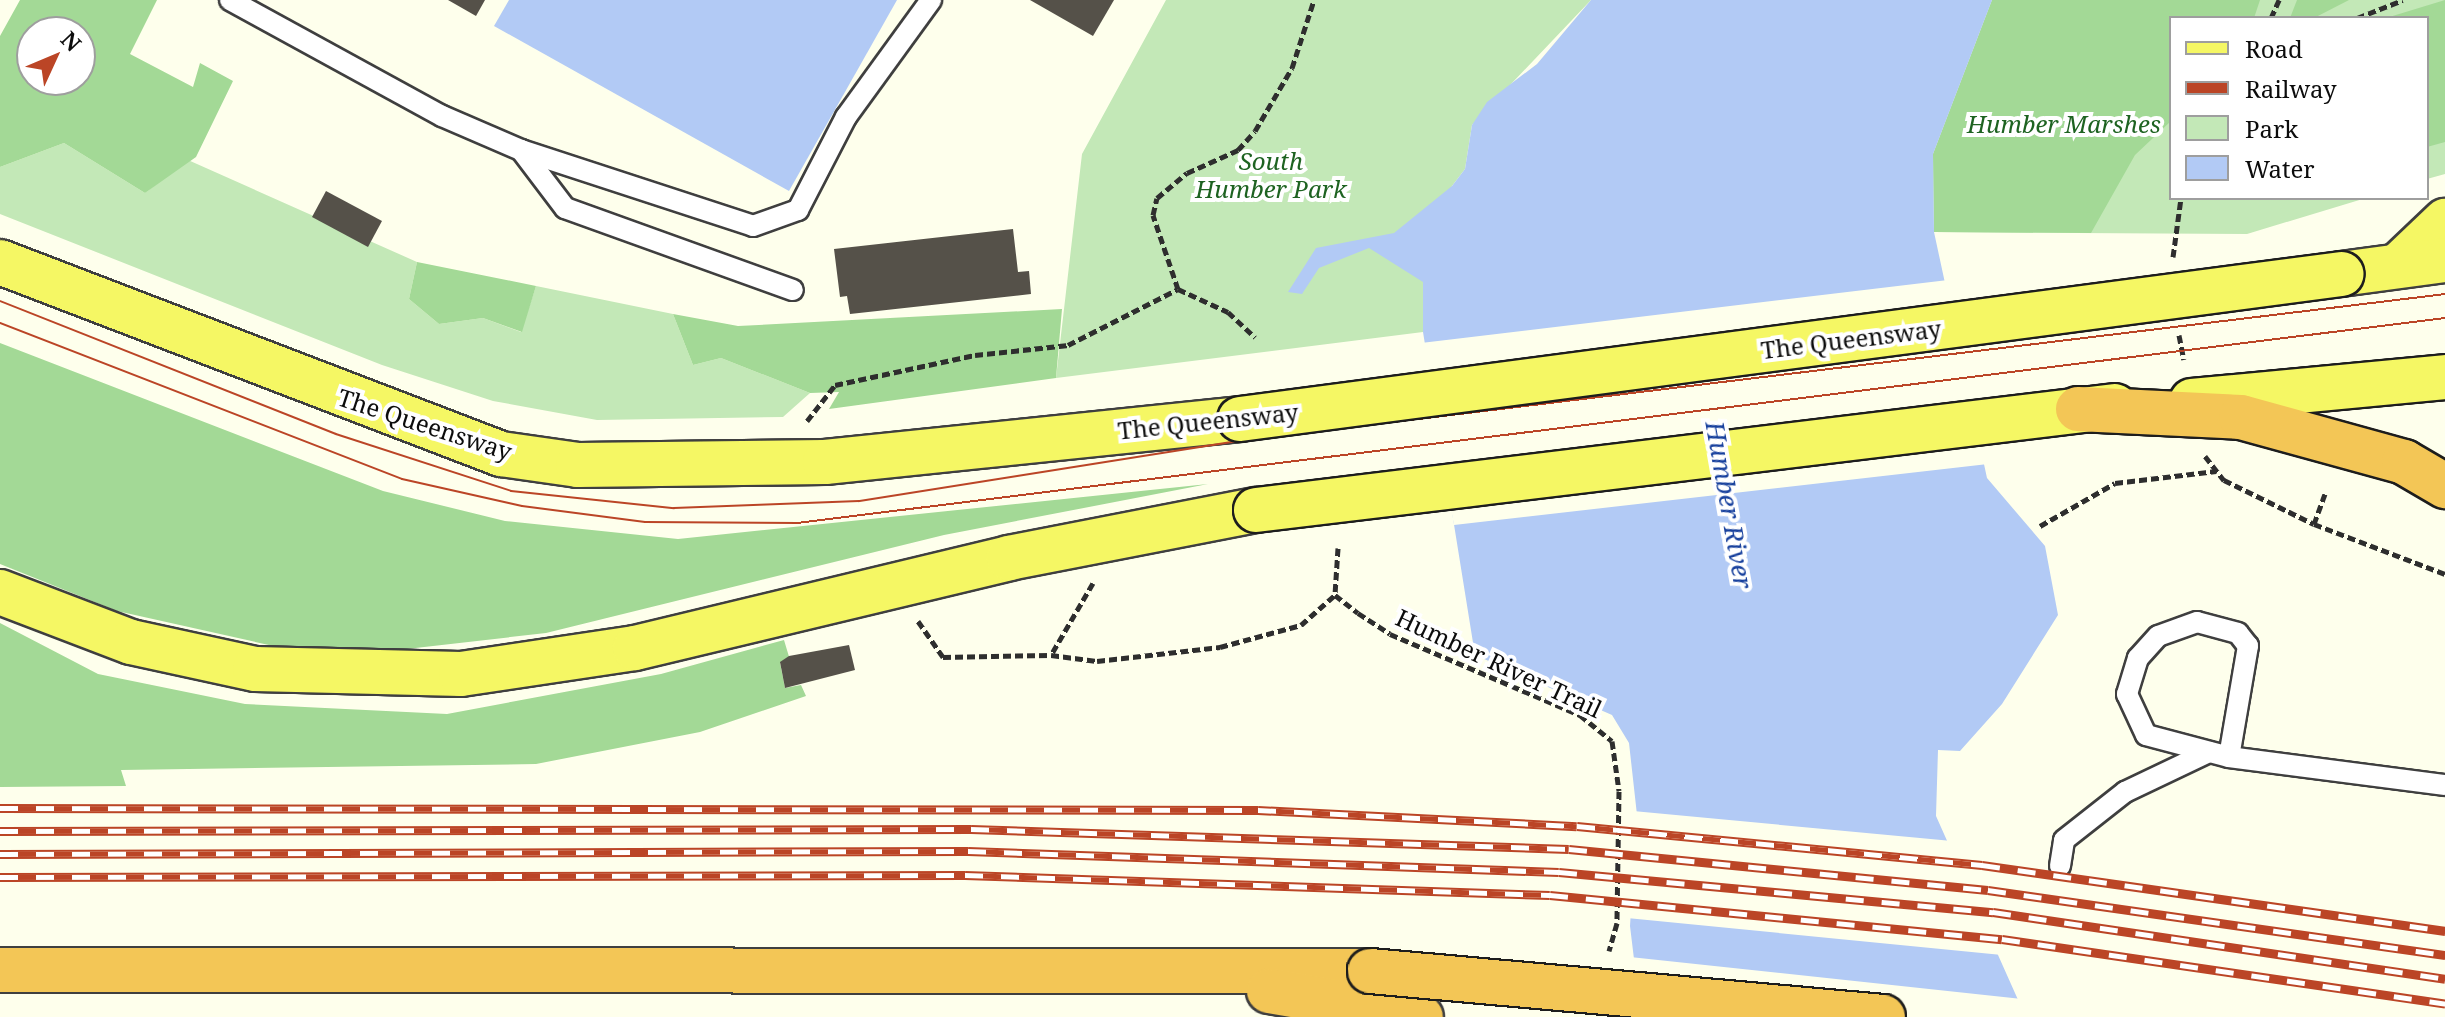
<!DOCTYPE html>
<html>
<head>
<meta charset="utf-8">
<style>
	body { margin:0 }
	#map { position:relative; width:2445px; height:1017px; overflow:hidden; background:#feffec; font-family:"Noto Serif",serif }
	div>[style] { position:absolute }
	.green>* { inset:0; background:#c3e8b7 }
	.forest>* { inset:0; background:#a3d996 }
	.water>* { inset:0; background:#b2caf5 }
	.pier>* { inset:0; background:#feffec }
	.building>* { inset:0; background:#555149 }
	.path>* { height:5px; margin-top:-2.5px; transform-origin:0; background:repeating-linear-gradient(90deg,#2e2e2e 0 8px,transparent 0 12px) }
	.roads { filter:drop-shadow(2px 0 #3f3f3f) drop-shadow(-2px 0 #3f3f3f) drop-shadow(0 2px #3f3f3f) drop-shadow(0 -2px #3f3f3f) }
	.lane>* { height:20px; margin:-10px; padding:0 10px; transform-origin:10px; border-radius:10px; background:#fff }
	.primary>* { height:44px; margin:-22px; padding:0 22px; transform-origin:22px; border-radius:22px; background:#f5f764 }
	.highway>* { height:44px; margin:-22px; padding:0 22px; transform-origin:22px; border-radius:22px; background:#f3c656 }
	.tram>* { height:2px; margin:-1px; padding:0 1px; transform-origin:1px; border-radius:1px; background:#bb4526 }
	.rail>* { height:9px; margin-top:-4.5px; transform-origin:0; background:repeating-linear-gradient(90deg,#fff 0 18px,#bb4526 0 36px); box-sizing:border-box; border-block:2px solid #bb4526 }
	.bridges { filter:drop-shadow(2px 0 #1d1d1d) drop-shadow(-2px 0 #1d1d1d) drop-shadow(0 2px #1d1d1d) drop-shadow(0 -2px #1d1d1d) }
	.primary-bridge>* { height:44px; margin:-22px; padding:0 22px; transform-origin:22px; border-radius:22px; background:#f5f764 }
	.highway-bridge>* { height:44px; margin:-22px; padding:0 22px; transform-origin:22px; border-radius:22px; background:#f3c656 }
	span { translate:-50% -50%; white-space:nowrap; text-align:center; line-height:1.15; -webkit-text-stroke:8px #fff; paint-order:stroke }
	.park-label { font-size:24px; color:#1e6321; font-style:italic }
	.street-label { font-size:24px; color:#0c0c0c }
	.water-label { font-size:26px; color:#17409d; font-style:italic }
	.legend { position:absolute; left:2169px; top:16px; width:260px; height:184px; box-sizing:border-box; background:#fff; border:2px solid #9e9e9e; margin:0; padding:10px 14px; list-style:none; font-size:24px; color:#0c0c0c }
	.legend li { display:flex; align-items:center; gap:16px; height:40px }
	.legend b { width:40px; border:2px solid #9e9e9e }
	.north { position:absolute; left:16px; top:16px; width:80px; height:80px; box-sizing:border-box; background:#fff; border:2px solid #9e9e9e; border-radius:50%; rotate:46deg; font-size:22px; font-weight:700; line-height:32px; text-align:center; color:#0c0c0c }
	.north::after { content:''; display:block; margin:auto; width:28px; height:36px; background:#bb4526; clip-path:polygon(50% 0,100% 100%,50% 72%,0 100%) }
</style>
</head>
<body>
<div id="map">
	<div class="green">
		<i style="clip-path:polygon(1166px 0,1591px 0,1472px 125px,1465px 169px,1452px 186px,1423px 282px,1423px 332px,1056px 378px,1082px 154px)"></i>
		<i style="clip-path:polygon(1992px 0,2445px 0,2445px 174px,2427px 179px,2427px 18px,2171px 18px,2171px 198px,2366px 198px,2247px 234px,1934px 232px,1933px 154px)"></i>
		<i style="clip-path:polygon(64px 143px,145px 193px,188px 160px,417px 262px,409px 299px,439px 324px,483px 318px,521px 332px,536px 286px,673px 314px,693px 365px,721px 358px,810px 393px,783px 417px,597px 420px,493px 401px,382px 365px,0 214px,0 167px)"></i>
	</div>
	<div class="forest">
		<i style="clip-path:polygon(evenodd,20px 0,157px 0,130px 54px,193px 87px,200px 63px,233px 81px,196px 157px,145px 193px,64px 143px,0 167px,0 36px,20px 0,32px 32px,80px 32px,80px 80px,32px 80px,32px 32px)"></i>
		<i style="clip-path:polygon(1992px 0,2260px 0,2254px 18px,2171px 18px,2171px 121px,2135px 155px,2091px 233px,1934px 232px,1933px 154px)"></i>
		<i style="clip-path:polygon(2297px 0,2349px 0,2314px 18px,2290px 18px)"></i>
		<i style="clip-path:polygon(2445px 0,2445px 142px,2427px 147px,2427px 18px,2386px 18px)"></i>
		<i style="clip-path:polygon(417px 262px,536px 286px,522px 332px,483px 318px,439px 324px,409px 299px)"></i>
		<i style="clip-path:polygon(1062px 309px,1056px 378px,829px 409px,839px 392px,810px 393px,721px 358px,693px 365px,673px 314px,738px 326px)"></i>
		<i style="clip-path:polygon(0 343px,383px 491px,505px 521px,678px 539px,1208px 484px,944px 535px,546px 633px,389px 651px,278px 647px,117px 611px,0 564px)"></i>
		<i style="clip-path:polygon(0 623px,98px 674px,245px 704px,447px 714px,661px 674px,784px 640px,790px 660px,780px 663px,785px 688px,801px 685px,806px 696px,700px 732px,536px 764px,121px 770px,126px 786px,0 787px)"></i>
	</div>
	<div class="water">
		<i style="clip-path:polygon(509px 0,897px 0,789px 191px,494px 26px)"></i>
		<i style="clip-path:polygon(1591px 0,1992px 0,1933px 154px,1934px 232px,1987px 478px,2045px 546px,2058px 615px,2002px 704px,1960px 751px,1938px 750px,1936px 816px,2019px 1002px,1641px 1017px,1630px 926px,1637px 815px,1629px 743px,1612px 715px,1475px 655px,1423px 332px,1423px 282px,1369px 248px,1319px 268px,1302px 294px,1288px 292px,1316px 248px,1394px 233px,1452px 186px,1465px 169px,1472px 125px,1487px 102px,1537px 64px)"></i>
	</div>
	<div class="pier">
		<i style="clip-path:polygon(1948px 280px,1988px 464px,1454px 525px,1421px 343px)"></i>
		<i style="clip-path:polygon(1633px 811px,1952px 841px,2002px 955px,1627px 918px)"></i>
		<i style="clip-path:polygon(1630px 957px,2022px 999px,2029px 1017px,1637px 1017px)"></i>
	</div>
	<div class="building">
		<i style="clip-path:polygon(448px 0,485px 0,476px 16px)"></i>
		<i style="clip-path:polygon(1030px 0,1114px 0,1093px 36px)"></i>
		<i style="clip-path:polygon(326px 191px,382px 221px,368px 247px,312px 217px)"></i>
		<i style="clip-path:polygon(1013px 229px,1018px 272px,1029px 271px,1031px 294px,850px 314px,847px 296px,840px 297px,834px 249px)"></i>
		<i style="clip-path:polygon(849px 645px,855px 670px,785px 688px,780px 662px,789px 656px)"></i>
	</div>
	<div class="path">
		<i style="left:2271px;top:18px;width:20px;rotate:-66deg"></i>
		<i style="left:2357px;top:18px;width:49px;rotate:-21.4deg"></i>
		<i style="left:2173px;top:257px;width:60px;rotate:-82.3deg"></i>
		<i style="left:1178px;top:289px;width:78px;rotate:-108.7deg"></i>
		<i style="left:1153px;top:215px;width:17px;rotate:-77deg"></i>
		<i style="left:1157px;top:198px;width:39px;rotate:-40deg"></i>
		<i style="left:1187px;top:173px;width:56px;rotate:-24.3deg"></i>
		<i style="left:1238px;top:150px;width:25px;rotate:-48deg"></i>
		<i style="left:1255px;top:131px;width:73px;rotate:-59.6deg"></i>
		<i style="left:1292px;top:68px;width:71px;rotate:-72.1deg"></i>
		<i style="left:1178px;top:289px;width:55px;rotate:24.7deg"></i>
		<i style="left:1228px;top:312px;width:37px;rotate:43deg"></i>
		<i style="left:2179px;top:335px;width:25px;rotate:79deg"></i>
		<i style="left:807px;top:421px;width:46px;rotate:-52.1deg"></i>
		<i style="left:835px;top:385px;width:143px;rotate:-12.1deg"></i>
		<i style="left:975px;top:355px;width:94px;rotate:-6.1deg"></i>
		<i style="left:1068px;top:345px;width:123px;rotate:-27deg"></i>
		<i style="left:2205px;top:456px;width:31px;rotate:52deg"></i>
		<i style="left:2224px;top:480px;width:100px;rotate:26.1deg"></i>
		<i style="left:2314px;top:524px;width:140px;rotate:20.9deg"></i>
		<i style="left:2314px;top:524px;width:32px;rotate:-70deg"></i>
		<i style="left:2040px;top:526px;width:86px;rotate:-29.8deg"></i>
		<i style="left:2115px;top:483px;width:102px;rotate:-6.8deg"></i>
		<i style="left:1338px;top:548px;width:47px;rotate:93.7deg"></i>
		<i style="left:1335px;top:595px;width:29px;rotate:38deg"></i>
		<i style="left:1358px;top:613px;width:38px;rotate:33deg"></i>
		<i style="left:1390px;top:634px;width:207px;rotate:23.1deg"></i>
		<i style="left:1580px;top:715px;width:41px;rotate:39.1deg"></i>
		<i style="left:1612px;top:741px;width:50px;rotate:82deg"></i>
		<i style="left:1619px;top:791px;width:132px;rotate:90.9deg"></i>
		<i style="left:1617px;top:923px;width:29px;rotate:106deg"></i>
		<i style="left:1093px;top:583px;width:83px;rotate:120.3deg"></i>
		<i style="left:1051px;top:655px;width:46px;rotate:7.4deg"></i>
		<i style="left:1097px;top:661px;width:124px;rotate:-6.5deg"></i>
		<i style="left:1220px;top:647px;width:84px;rotate:-15.2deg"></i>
		<i style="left:1301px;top:625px;width:45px;rotate:-41.4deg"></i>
		<i style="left:918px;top:621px;width:44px;rotate:55.2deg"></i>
		<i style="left:943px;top:657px;width:108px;rotate:-1.1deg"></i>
	</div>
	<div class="roads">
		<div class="lane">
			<i style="left:230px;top:0;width:242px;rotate:28.7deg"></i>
			<i style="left:442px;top:116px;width:86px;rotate:23.3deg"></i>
			<i style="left:521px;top:150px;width:244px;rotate:18.1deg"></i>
			<i style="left:753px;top:226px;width:48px;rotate:-19.6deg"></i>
			<i style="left:798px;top:210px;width:105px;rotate:-62.7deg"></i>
			<i style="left:846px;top:117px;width:145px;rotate:-54deg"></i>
			<i style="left:521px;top:150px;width:73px;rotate:52.8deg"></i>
			<i style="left:565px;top:208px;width:242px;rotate:19.8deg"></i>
			<i style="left:2229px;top:757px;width:113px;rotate:-80.3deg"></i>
			<i style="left:2248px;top:646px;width:16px;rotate:-128deg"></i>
			<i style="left:2238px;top:633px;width:42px;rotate:-165deg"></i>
			<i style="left:2197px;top:622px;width:41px;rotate:160.3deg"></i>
			<i style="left:2158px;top:636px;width:30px;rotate:132deg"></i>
			<i style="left:2138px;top:658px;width:38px;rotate:107deg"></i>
			<i style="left:2127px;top:694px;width:45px;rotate:65.1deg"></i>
			<i style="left:2146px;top:735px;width:86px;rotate:14.8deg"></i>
			<i style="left:2229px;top:757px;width:218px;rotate:7.4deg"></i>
			<i style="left:2060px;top:866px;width:26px;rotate:-81deg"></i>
			<i style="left:2064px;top:840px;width:78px;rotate:-38.2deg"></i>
			<i style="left:2125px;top:792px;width:93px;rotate:-25.5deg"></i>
		</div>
		<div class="primary">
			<i style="left:0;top:262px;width:537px;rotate:20.97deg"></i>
			<i style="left:501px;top:454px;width:78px;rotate:8.1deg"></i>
			<i style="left:578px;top:465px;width:247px;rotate:-0.7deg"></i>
			<i style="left:825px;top:462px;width:417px;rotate:-5.9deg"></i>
			<i style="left:2399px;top:265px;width:64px;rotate:-43.7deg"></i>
			<i style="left:2341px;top:274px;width:105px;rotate:-7.7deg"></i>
			<i style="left:0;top:592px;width:140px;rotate:20.9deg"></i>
			<i style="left:131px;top:642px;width:127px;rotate:12.3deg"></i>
			<i style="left:255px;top:669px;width:206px;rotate:1.4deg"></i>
			<i style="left:461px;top:674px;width:176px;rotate:-8.5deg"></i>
			<i style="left:635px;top:648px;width:385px;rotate:-13.5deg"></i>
			<i style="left:1009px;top:558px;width:252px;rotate:-11deg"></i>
		</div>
		<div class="highway">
			<i style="left:0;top:970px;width:1370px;rotate:0.04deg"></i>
			<i style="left:1269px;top:991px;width:154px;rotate:9.7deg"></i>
		</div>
	</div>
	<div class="tram">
		<i style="left:0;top:301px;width:361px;rotate:21.6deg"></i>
		<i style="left:336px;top:434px;width:184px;rotate:18deg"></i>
		<i style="left:511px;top:491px;width:164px;rotate:6deg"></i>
		<i style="left:674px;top:508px;width:185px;rotate:-2.2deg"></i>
		<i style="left:859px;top:501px;width:392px;rotate:-9deg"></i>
		<i style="left:1246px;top:440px;width:1208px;rotate:-6.94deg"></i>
		<i style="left:0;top:323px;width:431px;rotate:21.2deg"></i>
		<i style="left:402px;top:479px;width:123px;rotate:12.7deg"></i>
		<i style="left:522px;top:506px;width:124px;rotate:7.4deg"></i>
		<i style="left:645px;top:522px;width:152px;rotate:0.4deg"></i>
		<i style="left:797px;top:523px;width:1661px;rotate:-7.09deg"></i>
	</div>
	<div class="rail">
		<i style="left:0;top:808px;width:1258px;rotate:0.09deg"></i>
		<i style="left:1258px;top:810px;width:319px;rotate:2.9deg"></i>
		<i style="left:1577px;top:826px;width:407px;rotate:5.5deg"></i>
		<i style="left:1982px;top:865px;width:468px;rotate:8.1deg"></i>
		<i style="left:0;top:831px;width:971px;rotate:-0.12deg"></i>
		<i style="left:971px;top:829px;width:598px;rotate:1.92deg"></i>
		<i style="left:1569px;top:849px;width:421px;rotate:5.6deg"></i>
		<i style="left:1988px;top:890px;width:462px;rotate:8.1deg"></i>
		<i style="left:0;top:854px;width:968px;rotate:-0.18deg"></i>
		<i style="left:968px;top:851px;width:591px;rotate:2.04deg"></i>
		<i style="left:1559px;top:872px;width:436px;rotate:5.3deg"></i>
		<i style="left:1993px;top:912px;width:457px;rotate:8.4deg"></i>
		<i style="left:0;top:877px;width:965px;rotate:-0.12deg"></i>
		<i style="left:965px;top:875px;width:585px;rotate:1.96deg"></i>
		<i style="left:1550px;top:895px;width:454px;rotate:5.6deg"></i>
		<i style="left:2002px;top:939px;width:448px;rotate:8.3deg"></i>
	</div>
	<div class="bridges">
		<div class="primary-bridge">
			<i style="left:2192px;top:401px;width:254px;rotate:-5.4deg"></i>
			<i style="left:1240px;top:419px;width:1111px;rotate:-7.5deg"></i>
			<i style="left:1256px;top:510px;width:865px;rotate:-6.9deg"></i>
		</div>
		<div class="highway-bridge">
			<i style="left:2078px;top:409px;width:163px;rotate:2.8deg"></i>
			<i style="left:2241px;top:417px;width:169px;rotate:15.4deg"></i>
			<i style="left:2404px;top:462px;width:48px;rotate:30.3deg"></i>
			<i style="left:1370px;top:971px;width:515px;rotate:5.12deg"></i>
		</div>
	</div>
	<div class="park-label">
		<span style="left:2064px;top:124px">Humber Marshes</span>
		<span style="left:1271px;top:175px">South<br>Humber Park</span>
	</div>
	<div class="street-label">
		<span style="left:1851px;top:339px;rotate:-7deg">The Queensway</span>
		<span style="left:1208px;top:421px;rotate:-6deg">The Queensway</span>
		<span style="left:425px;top:424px;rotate:18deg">The Queensway</span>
		<span style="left:1499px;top:663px;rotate:25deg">Humber River Trail</span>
	</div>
	<div class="water-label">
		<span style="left:1729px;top:505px;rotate:80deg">Humber River</span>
	</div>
	<ul class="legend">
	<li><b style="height:10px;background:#f5f764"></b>Road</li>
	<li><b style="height:10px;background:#bb4526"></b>Railway</li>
	<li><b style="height:22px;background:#c3e8b7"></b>Park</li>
	<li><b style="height:22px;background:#b2caf5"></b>Water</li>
	</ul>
	<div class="north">N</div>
</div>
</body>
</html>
